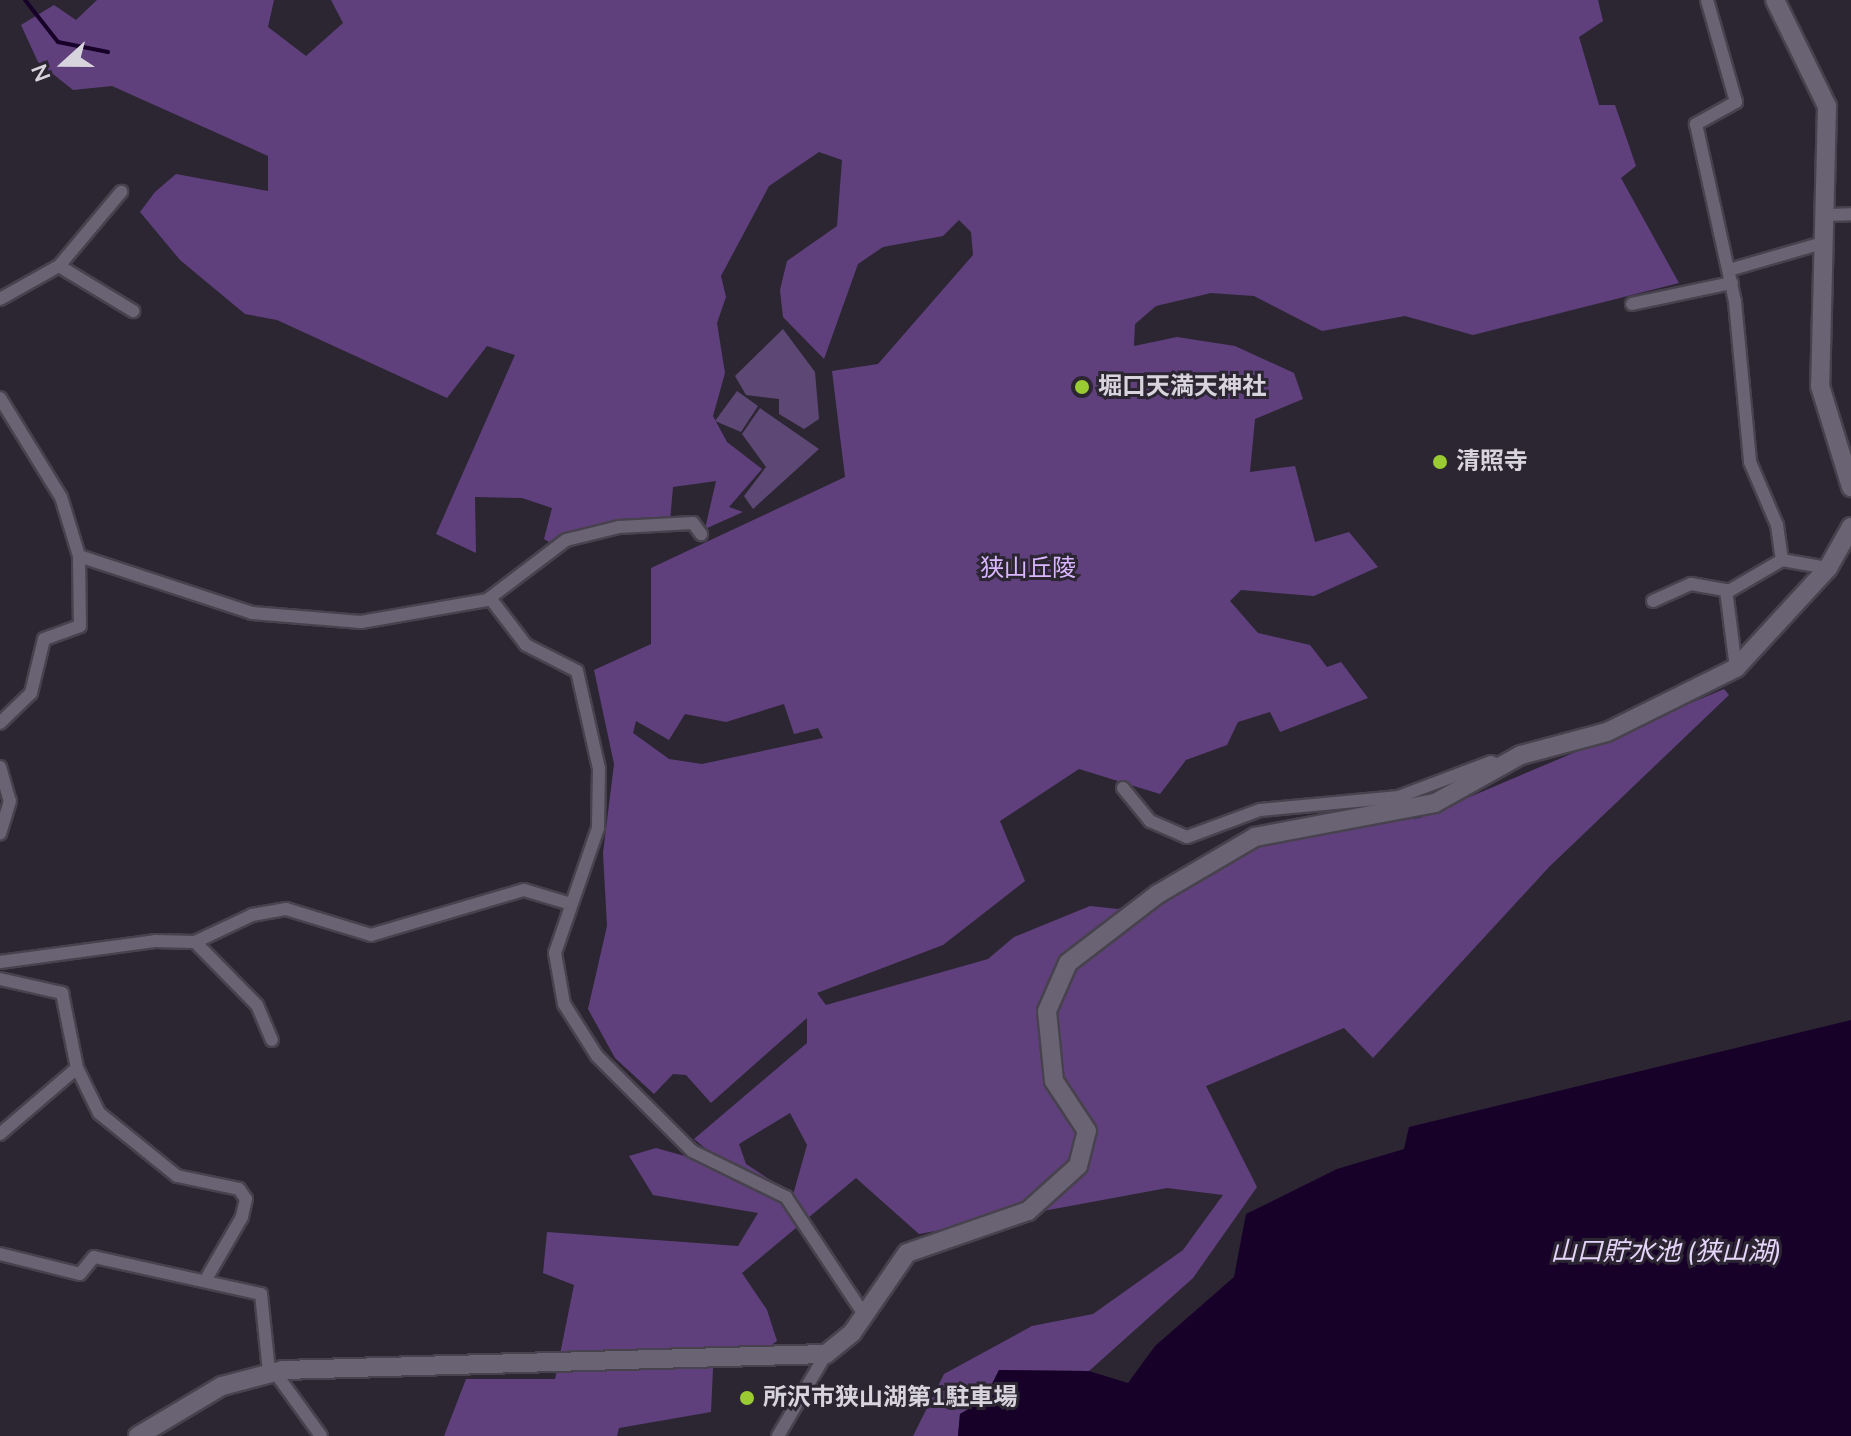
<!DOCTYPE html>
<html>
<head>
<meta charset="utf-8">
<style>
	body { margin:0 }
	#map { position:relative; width:1851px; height:1436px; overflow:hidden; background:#2c2633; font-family:"Nunito Sans","Noto Sans JP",sans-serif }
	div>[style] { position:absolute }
	.green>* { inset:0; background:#5d4775 }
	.forest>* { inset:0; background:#5f407d }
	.water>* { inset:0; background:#170129 }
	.stream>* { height:4px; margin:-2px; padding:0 2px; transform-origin:2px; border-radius:2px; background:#170129 }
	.roads { filter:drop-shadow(2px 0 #47424d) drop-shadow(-2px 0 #47424d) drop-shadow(0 2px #47424d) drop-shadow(0 -2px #47424d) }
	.street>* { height:12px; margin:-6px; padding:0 6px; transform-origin:6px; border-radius:6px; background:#6a6373 }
	.secondary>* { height:18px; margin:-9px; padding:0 9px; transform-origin:9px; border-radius:9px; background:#6a6373 }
	.dots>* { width:22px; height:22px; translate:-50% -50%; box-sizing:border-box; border:4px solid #2c2633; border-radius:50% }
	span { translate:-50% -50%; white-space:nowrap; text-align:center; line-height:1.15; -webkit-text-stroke:6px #2c2633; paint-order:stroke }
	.poi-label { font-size:24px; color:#d8d4dd; font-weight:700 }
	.left { translate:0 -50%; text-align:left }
	.park-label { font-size:24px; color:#d9b6ff }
	.water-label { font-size:26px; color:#e6d5fa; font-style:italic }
	.north { position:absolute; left:24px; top:24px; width:80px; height:80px; -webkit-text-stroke:6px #2c2633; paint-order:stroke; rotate:249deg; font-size:22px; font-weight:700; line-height:32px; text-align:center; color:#d8d4dd }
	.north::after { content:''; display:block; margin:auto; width:28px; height:36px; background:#d8d4dd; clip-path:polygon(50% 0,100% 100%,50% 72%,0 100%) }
</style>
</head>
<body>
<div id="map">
	<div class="green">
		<i style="clip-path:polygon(783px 329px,815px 372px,819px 419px,804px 429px,779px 414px,779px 399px,746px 395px,735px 376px)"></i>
		<i style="clip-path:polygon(737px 391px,758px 406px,741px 432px,715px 421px)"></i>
		<i style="clip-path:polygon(760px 408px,819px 449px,753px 509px,744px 496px,766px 467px,742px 434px)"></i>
	</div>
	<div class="forest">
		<i style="clip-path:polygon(evenodd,97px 0,274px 0,268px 27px,306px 56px,343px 23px,331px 0,1598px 0,1603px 21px,1579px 37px,1599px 105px,1615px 105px,1636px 166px,1621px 178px,1679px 283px,1473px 335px,1405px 316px,1322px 331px,1254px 296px,1211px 293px,1156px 306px,1135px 324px,1134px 346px,1177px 337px,1235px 346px,1294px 373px,1303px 399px,1255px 419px,1250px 472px,1295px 466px,1315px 542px,1349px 532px,1378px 567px,1314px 596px,1241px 590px,1230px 601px,1258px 633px,1310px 645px,1327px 667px,1341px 662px,1368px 698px,1280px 732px,1270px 712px,1238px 722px,1227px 745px,1186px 760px,1160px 794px,1079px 769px,1000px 821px,1025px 881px,943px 945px,817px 993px,826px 1005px,988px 959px,1014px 937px,1090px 906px,1118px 909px,1276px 835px,1420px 818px,1724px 689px,1729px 695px,1549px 867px,1373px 1058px,1344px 1028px,1206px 1086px,1257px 1187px,1193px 1278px,1089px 1371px,999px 1370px,984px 1400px,960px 1414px,958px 1436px,913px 1436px,944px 1374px,1032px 1326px,1093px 1314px,1183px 1250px,1223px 1195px,1167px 1188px,919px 1234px,856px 1178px,742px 1273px,767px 1310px,777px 1341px,766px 1349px,714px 1347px,711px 1412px,619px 1428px,617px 1436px,444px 1436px,466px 1379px,555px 1379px,574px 1285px,543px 1273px,547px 1232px,738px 1246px,758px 1213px,653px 1195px,629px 1156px,656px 1148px,699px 1160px,711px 1153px,694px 1139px,807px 1043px,807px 1018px,711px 1103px,686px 1075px,673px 1074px,654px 1094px,615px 1058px,588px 1009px,607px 926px,603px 853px,614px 764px,594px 670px,651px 644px,651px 568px,845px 477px,832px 371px,878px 364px,973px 255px,971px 232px,959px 220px,943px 236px,883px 247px,858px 264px,824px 359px,783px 317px,780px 290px,787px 261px,837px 226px,842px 160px,819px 152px,769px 186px,721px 276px,726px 297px,717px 323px,725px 373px,713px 416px,727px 442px,762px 469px,729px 507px,743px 512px,705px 529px,716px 481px,673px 487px,670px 521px,556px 546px,544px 539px,552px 508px,522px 498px,475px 497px,476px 553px,436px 534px,515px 355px,487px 346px,447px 398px,277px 320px,245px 314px,180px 260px,140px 212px,155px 192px,176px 174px,268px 191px,268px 156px,112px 86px,73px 90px,38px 62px,21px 25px,54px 5px,76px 20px,97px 0,784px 704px,794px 734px,818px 728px,823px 738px,702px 764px,669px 759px,633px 733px,636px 721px,669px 740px,685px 714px,726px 722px,784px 704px,97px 0,790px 1113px,807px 1145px,793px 1195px,746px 1164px,739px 1144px,790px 1113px)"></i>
	</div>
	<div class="water">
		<i style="clip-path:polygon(1851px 1020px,1851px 1436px,958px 1436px,960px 1414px,984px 1400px,999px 1370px,1089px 1371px,1128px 1383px,1155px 1346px,1234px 1277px,1246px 1214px,1337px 1169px,1404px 1149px,1409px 1127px)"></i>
	</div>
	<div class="stream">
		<i style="left:25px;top:0;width:53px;rotate:51.8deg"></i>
		<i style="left:58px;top:42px;width:51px;rotate:11.3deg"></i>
	</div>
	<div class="roads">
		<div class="street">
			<i style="left:1707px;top:0;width:106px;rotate:74.1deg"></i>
			<i style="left:1736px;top:102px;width:46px;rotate:151.2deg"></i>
			<i style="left:1696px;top:124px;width:182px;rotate:77.6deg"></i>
			<i style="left:1735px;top:302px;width:161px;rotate:84.6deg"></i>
			<i style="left:1750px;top:462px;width:69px;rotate:66.8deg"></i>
			<i style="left:1777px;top:525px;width:35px;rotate:82deg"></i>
			<i style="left:1827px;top:215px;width:24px;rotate:-2deg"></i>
			<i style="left:59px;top:266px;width:87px;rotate:31.3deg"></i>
			<i style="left:1729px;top:270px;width:101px;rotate:-16.1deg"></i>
			<i style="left:0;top:299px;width:68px;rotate:-29.2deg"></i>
			<i style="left:59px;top:266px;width:97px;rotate:-50deg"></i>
			<i style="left:1632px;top:304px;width:102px;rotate:-11.9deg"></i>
			<i style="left:0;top:398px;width:116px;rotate:58.4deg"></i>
			<i style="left:61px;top:497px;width:62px;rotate:73deg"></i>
			<i style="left:79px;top:556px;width:70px;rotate:89.2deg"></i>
			<i style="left:80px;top:626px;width:38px;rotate:160deg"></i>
			<i style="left:44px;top:639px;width:56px;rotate:103.5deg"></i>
			<i style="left:31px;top:693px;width:43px;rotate:135.9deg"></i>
			<i style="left:79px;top:556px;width:182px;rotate:18.2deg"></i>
			<i style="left:252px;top:613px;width:109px;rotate:4.7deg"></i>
			<i style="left:361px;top:622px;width:128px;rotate:-9.9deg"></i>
			<i style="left:487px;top:600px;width:99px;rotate:-37.2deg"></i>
			<i style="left:566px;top:540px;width:55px;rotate:-13.8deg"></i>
			<i style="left:619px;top:527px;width:74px;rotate:-3.1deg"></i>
			<i style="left:693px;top:523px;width:14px;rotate:54deg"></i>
			<i style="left:1726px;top:590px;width:79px;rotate:82.7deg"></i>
			<i style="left:490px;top:598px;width:59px;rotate:52.5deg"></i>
			<i style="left:526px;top:645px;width:57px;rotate:27deg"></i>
			<i style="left:577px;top:671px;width:100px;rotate:77.3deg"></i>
			<i style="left:599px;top:769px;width:59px;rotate:91deg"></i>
			<i style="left:598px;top:828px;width:132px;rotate:109deg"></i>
			<i style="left:555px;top:953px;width:52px;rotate:80deg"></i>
			<i style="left:564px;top:1004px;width:62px;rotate:57.6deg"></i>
			<i style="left:597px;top:1056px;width:134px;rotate:45deg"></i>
			<i style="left:692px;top:1151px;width:105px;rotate:26.1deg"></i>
			<i style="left:786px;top:1197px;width:139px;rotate:56.4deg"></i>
			<i style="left:1653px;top:601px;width:42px;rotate:-24.1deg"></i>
			<i style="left:1691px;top:584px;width:39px;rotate:10deg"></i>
			<i style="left:1729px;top:591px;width:61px;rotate:-30.3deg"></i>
			<i style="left:1782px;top:560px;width:47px;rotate:9.9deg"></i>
			<i style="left:0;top:767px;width:35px;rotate:74deg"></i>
			<i style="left:10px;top:801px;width:34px;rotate:107deg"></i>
			<i style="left:1123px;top:788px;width:43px;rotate:50.7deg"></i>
			<i style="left:1150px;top:821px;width:40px;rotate:23.4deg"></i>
			<i style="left:1187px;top:837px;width:78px;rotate:-20.3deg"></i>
			<i style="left:1260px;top:810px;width:139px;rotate:-5.4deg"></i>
			<i style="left:1398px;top:797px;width:99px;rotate:-20.6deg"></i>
			<i style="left:1491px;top:762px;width:11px;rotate:22deg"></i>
			<i style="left:195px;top:942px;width:88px;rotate:45.5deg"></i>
			<i style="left:257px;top:1005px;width:38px;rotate:67deg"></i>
			<i style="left:0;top:962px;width:156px;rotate:-7.7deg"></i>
			<i style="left:155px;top:941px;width:40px;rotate:1.4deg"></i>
			<i style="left:195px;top:942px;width:63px;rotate:-25.3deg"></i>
			<i style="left:252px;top:915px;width:35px;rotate:-10deg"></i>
			<i style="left:286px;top:909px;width:89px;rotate:17deg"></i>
			<i style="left:371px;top:935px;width:159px;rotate:-16.4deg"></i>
			<i style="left:524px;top:890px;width:49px;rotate:16.6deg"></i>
			<i style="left:0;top:979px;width:64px;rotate:12.7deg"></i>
			<i style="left:62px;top:993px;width:76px;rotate:78.7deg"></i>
			<i style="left:77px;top:1068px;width:50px;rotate:63.9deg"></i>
			<i style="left:99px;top:1113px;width:100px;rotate:38.9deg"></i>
			<i style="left:177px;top:1176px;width:63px;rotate:11.8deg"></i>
			<i style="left:239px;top:1189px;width:12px;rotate:55deg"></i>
			<i style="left:246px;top:1199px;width:18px;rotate:103deg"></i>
			<i style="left:242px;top:1217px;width:72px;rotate:120.1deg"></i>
			<i style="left:0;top:1134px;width:101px;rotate:-40.6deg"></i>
			<i style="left:0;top:1254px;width:82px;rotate:14deg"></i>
			<i style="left:80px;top:1274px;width:22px;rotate:-51deg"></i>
			<i style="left:94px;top:1257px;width:171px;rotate:12.5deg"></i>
			<i style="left:261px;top:1294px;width:77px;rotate:84.1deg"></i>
			<i style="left:274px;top:1371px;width:80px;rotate:54.1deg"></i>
			<i style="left:778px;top:1436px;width:95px;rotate:-59.7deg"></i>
		</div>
		<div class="secondary">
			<i style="left:1775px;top:0;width:118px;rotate:63.9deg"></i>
			<i style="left:1827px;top:106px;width:280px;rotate:91.4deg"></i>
			<i style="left:1820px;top:386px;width:106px;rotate:72.9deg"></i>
			<i style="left:138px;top:1436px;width:98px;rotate:-30.8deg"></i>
			<i style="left:222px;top:1386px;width:63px;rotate:-14.7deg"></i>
			<i style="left:283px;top:1370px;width:543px;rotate:-1.69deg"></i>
			<i style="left:826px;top:1354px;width:33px;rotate:-39deg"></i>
			<i style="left:852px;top:1333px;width:97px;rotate:-55.5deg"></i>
			<i style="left:907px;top:1253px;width:128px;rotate:-19.1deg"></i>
			<i style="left:1028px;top:1211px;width:67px;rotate:-42deg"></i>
			<i style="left:1078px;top:1166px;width:36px;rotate:-76deg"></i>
			<i style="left:1087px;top:1131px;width:60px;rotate:-123.4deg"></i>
			<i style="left:1054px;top:1081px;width:70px;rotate:-95.7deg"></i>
			<i style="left:1047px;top:1011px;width:52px;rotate:-66.4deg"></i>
			<i style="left:1068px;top:963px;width:113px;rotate:-37.5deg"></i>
			<i style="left:1158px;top:894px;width:113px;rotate:-30.4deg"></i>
			<i style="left:1255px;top:837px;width:183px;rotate:-10.7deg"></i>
			<i style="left:1435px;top:803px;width:98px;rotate:-29.2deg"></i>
			<i style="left:1521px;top:755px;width:89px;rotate:-15deg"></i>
			<i style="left:1607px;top:732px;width:144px;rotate:-26.4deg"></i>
			<i style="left:1736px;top:668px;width:136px;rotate:-47.4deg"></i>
			<i style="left:1828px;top:568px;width:47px;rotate:-60.7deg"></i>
		</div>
	</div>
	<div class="dots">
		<i style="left:1082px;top:387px;background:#9bcb33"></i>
		<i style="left:1440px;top:462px;background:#9bcb33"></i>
		<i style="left:747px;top:1398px;background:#9bcb33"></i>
	</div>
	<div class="poi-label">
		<span class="left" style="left:1098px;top:387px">堀口天満天神社</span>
		<span class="left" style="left:1456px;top:462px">清照寺</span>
		<span class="left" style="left:763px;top:1398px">所沢市狭山湖第1駐車場</span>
	</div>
	<div class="park-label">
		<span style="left:1028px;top:569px">狭山丘陵</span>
	</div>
	<div class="water-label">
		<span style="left:1666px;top:1252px">山口貯水池 (狭山湖)</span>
	</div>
	<div class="north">N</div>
</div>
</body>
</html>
